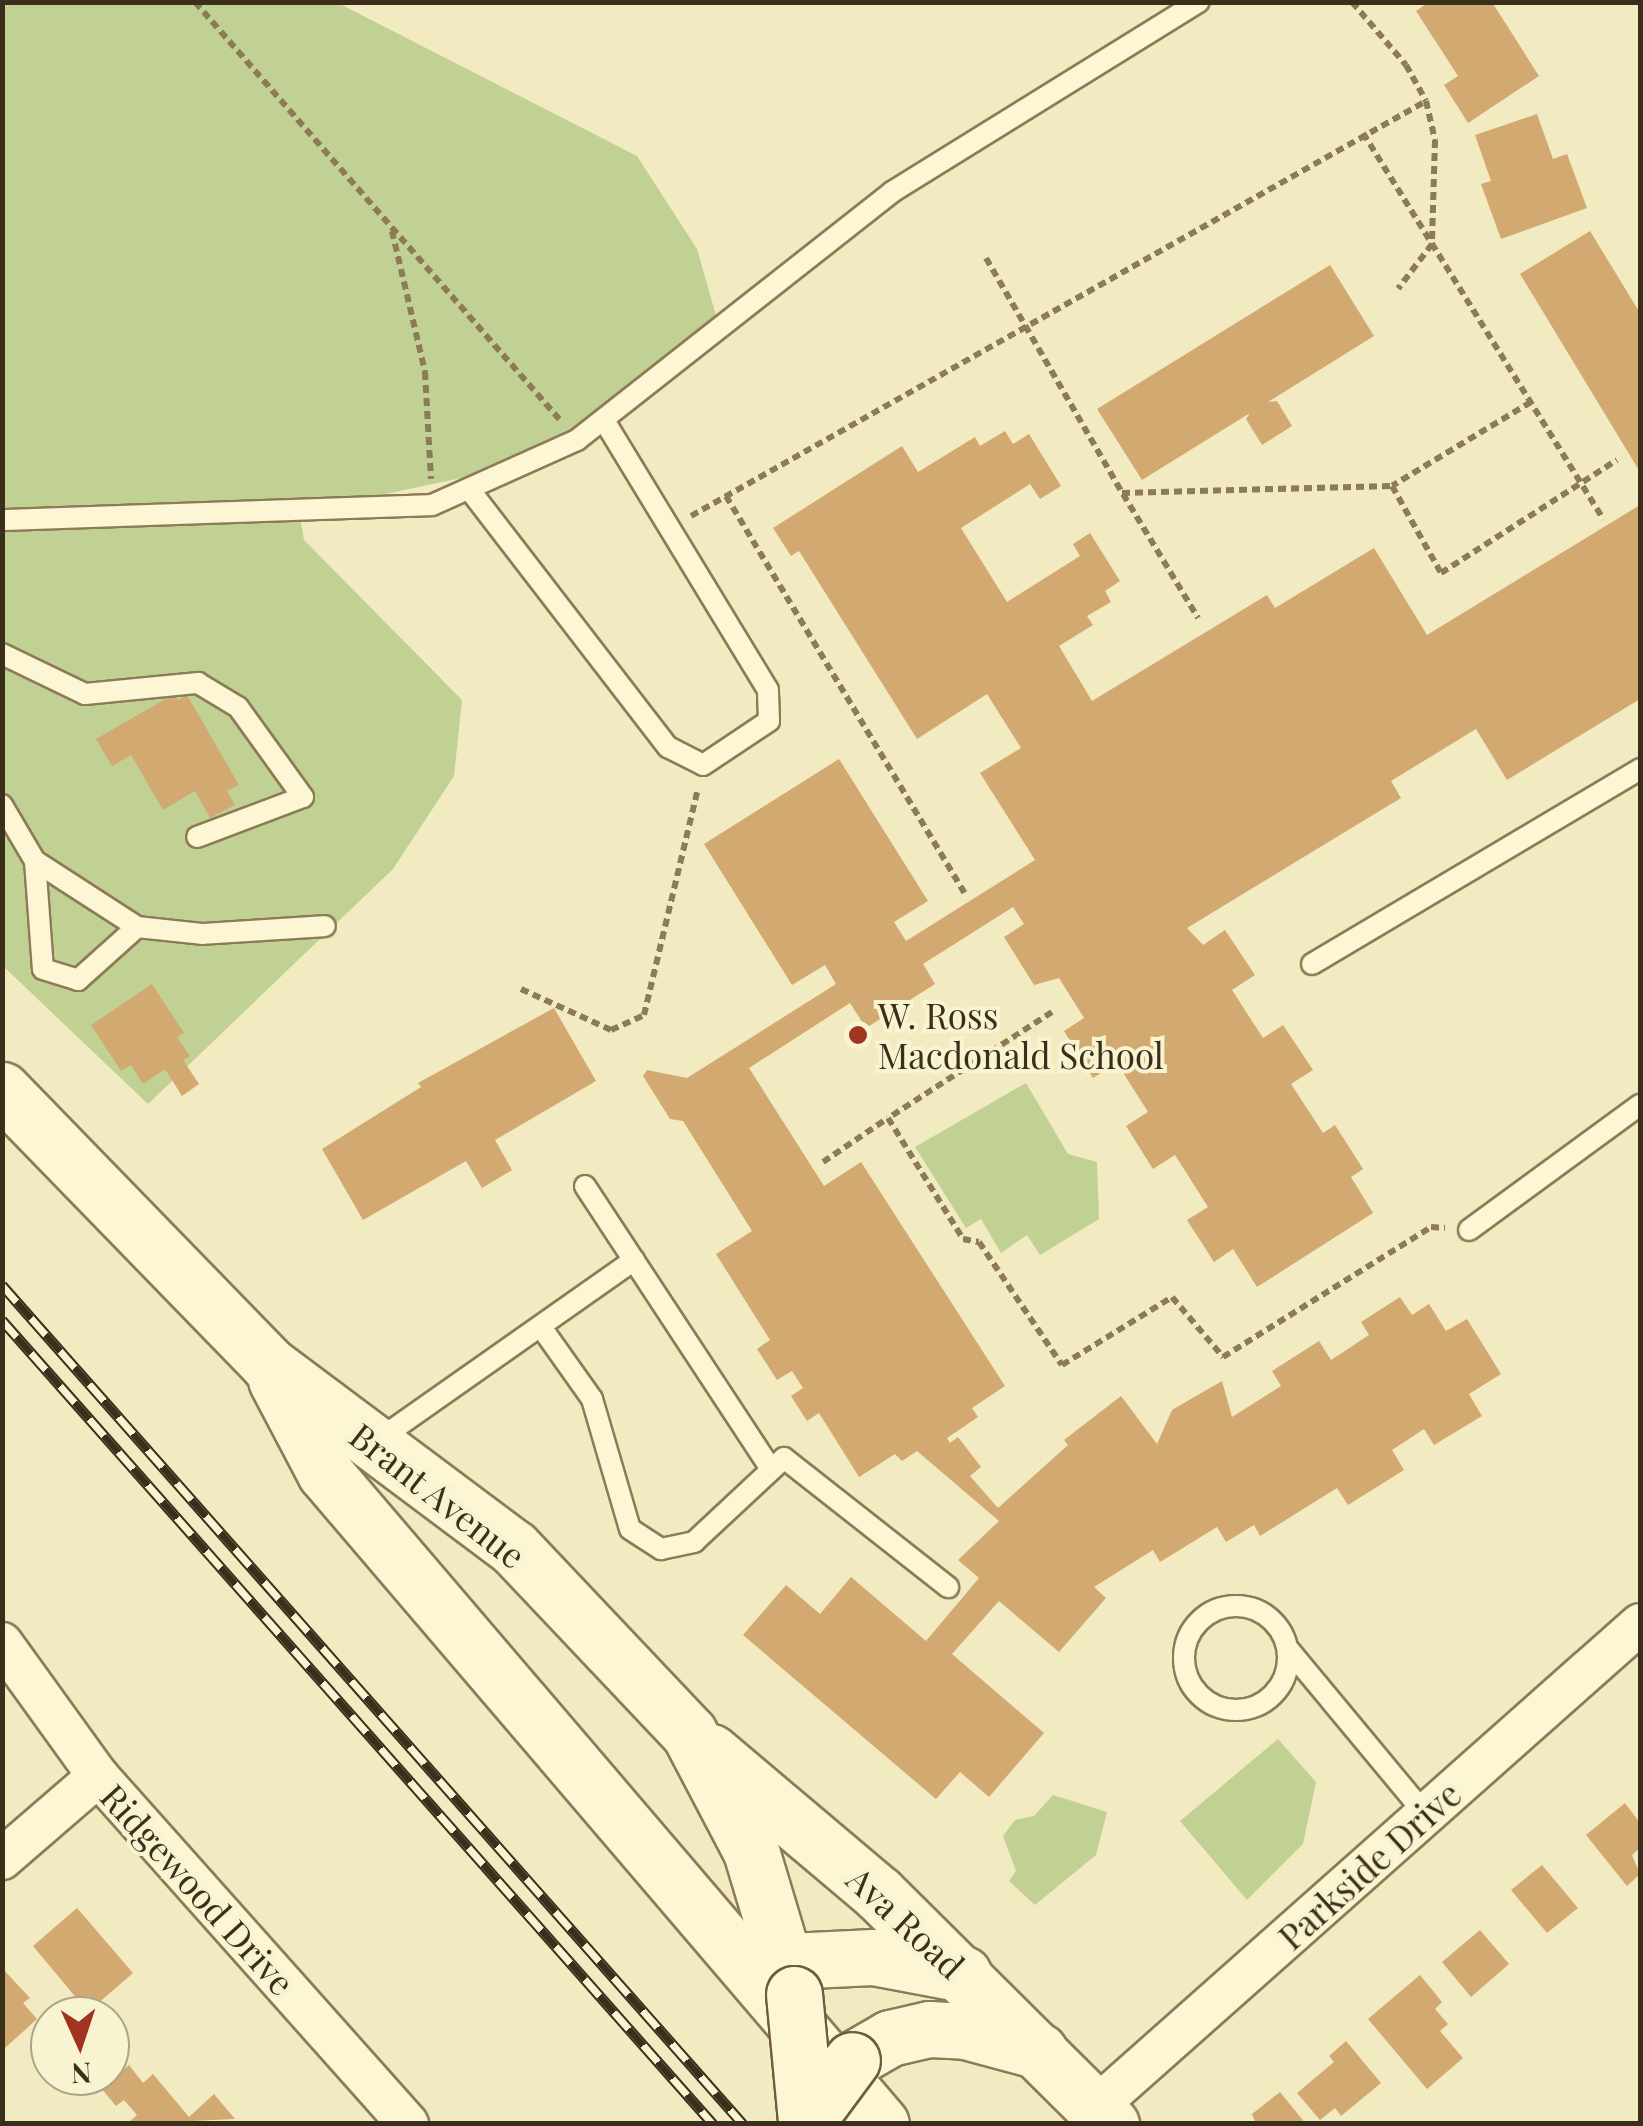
<!DOCTYPE html>
<html>
<head>
<meta charset="utf-8">
<style>
	body { margin:0 }
	#map { position:relative; width:1643px; height:2126px; overflow:hidden; background:#f2eac0; font-family:"Playfair Display",serif }
	div>[style] { position:absolute }
	.green>* { inset:0; background:#c0d193 }
	.building>* { inset:0; background:#d3a972 }
	.path>* { height:6px; margin-top:-3px; transform-origin:0; background:repeating-linear-gradient(90deg,#8c7b56 0 8px,transparent 0 13px) }
	.roads { filter:drop-shadow(2px 0 #8c7b56) drop-shadow(-2px 0 #8c7b56) drop-shadow(0 2px #8c7b56) drop-shadow(0 -2px #8c7b56) }
	.lane>* { height:20px; margin:-10px; padding:0 10px; transform-origin:10px; border-radius:10px; background:#fcf6d4 }
	.lane>.ring { margin:-10px; padding:0; box-sizing:content-box; background:none; border:20px solid #fcf6d4; border-radius:50% }
	.street>* { height:40px; margin:-20px; padding:0 20px; transform-origin:20px; border-radius:20px; background:#fcf6d4 }
	.secondary>* { height:55px; margin:-27.5px; padding:0 27.5px; transform-origin:27.5px; border-radius:27.5px; background:#fcf6d4 }
	.rail>* { height:11px; margin-top:-5.5px; transform-origin:0; background:repeating-linear-gradient(90deg,#f8f3d0 0 22px,#3b2f1c 0 44px); box-sizing:border-box; border-block:2px solid #3b2f1c }
	.bridges { filter:drop-shadow(2px 0 #6e5c39) drop-shadow(-2px 0 #6e5c39) drop-shadow(0 2px #6e5c39) drop-shadow(0 -2px #6e5c39) }
	.secondary-bridge>* { height:55px; margin:-27.5px; padding:0 27.5px; transform-origin:27.5px; border-radius:27.5px; background:#fcf6d4 }
	.dots>* { width:28px; height:28px; translate:-50% -50%; box-sizing:border-box; border:5px solid #f8f3d0; border-radius:50% }
	span { translate:-50% -50%; white-space:nowrap; text-align:center; line-height:1.15; -webkit-text-stroke:8px #f8f3d0; paint-order:stroke }
	.poi-label { font-size:35px; color:#3b2f1c }
	.left { translate:0 -50%; text-align:left }
	.street-label { font-size:35px; color:#3b2f1c }
	.frame { position:absolute; inset:0; border:5px solid #3b2f1c; pointer-events:none }
	.north { position:absolute; left:30px; top:1996px; width:100px; height:100px; box-sizing:border-box; background:#f8f3d0; border:2px solid #aca588; border-radius:50%; rotate:177deg; font-size:28px; font-weight:700; line-height:40px; text-align:center; color:#3b2f1c }
	.north::after { content:''; display:block; margin:auto; width:35px; height:45px; background:#a13321; clip-path:polygon(50% 0,100% 100%,50% 72%,0 100%) }
</style>
</head>
<body>
<div id="map">
	<div class="green">
		<i style="clip-path:polygon(2px 3px,338px 3px,637px 156px,697px 249px,717px 319px,636px 403px,509px 468px,299px 512px,304px 540px,462px 700px,454px 776px,393px 869px,148px 1104px,3px 966px)"></i>
		<i style="clip-path:polygon(1026px 1083px,1068px 1154px,1097px 1162px,1099px 1219px,1040px 1255px,1027px 1235px,1001px 1253px,981px 1219px,966px 1228px,915px 1147px)"></i>
		<i style="clip-path:polygon(1278px 1739px,1316px 1782px,1303px 1844px,1247px 1900px,1180px 1821px)"></i>
		<i style="clip-path:polygon(1053px 1795px,1107px 1812px,1096px 1855px,1035px 1905px,1009px 1881px,1016px 1871px,1003px 1836px,1015px 1820px,1034px 1816px)"></i>
	</div>
	<div class="building">
		<i style="clip-path:polygon(1429px 2px,1492px 2px,1539px 76px,1468px 123px,1444px 85px,1458px 76px,1416px 11px)"></i>
		<i style="clip-path:polygon(1537px 114px,1553px 159px,1567px 154px,1587px 208px,1501px 239px,1481px 184px,1491px 181px,1475px 135px)"></i>
		<i style="clip-path:polygon(1590px 231px,1640px 313px,1640px 472px,1520px 274px)"></i>
		<i style="clip-path:polygon(1330px 265px,1374px 336px,1268px 402px,1277px 401px,1292px 426px,1262px 445px,1246px 419px,1250px 413px,1142px 480px,1097px 409px)"></i>
		<i style="clip-path:polygon(1005px 431px,1013px 444px,1029px 434px,1061px 486px,1040px 499px,1030px 484px,961px 528px,1007px 602px,1080px 556px,1073px 544px,1090px 533px,1120px 581px,1105px 591px,1111px 602px,1087px 616px,1093px 625px,1059px 646px,1092px 701px,1267px 595px,1275px 608px,1374px 548px,1427px 635px,1640px 505px,1640px 699px,1507px 780px,1476px 729px,1391px 781px,1401px 798px,1187px 928px,1203px 945px,1225px 930px,1255px 975px,1232px 990px,1263px 1038px,1283px 1025px,1313px 1070px,1291px 1084px,1323px 1133px,1335px 1125px,1363px 1169px,1351px 1177px,1373px 1213px,1257px 1287px,1233px 1249px,1214px 1262px,1187px 1220px,1208px 1207px,1175px 1155px,1153px 1169px,1126px 1126px,1148px 1112px,1117px 1063px,1093px 1078px,1064px 1031px,1084px 1018px,1059px 978px,1034px 985px,1004px 937px,1024px 924px,1013px 907px,923px 964px,935px 984px,866px 1028px,850px 1003px,749px 1068px,824px 1186px,861px 1162px,1005px 1386px,972px 1408px,978px 1417px,947px 1438px,950px 1443px,958px 1437px,981px 1467px,970px 1476px,998px 1508px,1068px 1445px,1064px 1440px,1121px 1396px,1157px 1444px,1172px 1410px,1222px 1381px,1232px 1417px,1281px 1386px,1272px 1371px,1319px 1341px,1331px 1360px,1369px 1335px,1361px 1322px,1400px 1297px,1412px 1315px,1429px 1304px,1446px 1331px,1467px 1319px,1501px 1374px,1469px 1394px,1482px 1416px,1434px 1445px,1424px 1429px,1392px 1450px,1404px 1470px,1348px 1505px,1337px 1488px,1260px 1536px,1254px 1525px,1226px 1542px,1217px 1527px,1160px 1562px,1153px 1550px,1094px 1587px,1106px 1598px,1059px 1652px,999px 1601px,952px 1654px,1044px 1733px,989px 1797px,960px 1772px,936px 1799px,743px 1635px,786px 1585px,820px 1614px,851px 1577px,926px 1641px,979px 1578px,958px 1560px,999px 1521px,917px 1451px,902px 1461px,895px 1454px,859px 1477px,819px 1413px,807px 1421px,791px 1396px,803px 1388px,792px 1371px,777px 1380px,757px 1349px,770px 1340px,716px 1254px,752px 1231px,683px 1121px,670px 1119px,643px 1076px,647px 1070px,687px 1078px,836px 984px,825px 965px,792px 985px,704px 844px,839px 759px,928px 901px,894px 922px,906px 941px,1035px 860px,980px 773px,1021px 748px,987px 694px,917px 739px,799px 551px,791px 556px,773px 528px,902px 446px,918px 472px,975px 437px,980px 446px)"></i>
		<i style="clip-path:polygon(174px 694px,178px 700px,187px 695px,239px 785px,227px 791px,235px 805px,210px 818px,195px 791px,163px 810px,131px 755px,112px 766px,96px 739px)"></i>
		<i style="clip-path:polygon(152px 984px,184px 1033px,177px 1037px,190px 1056px,183px 1060px,199px 1084px,182px 1096px,165px 1069px,143px 1084px,131px 1065px,121px 1071px,91px 1025px)"></i>
		<i style="clip-path:polygon(554px 1008px,596px 1081px,495px 1140px,512px 1170px,482px 1188px,466px 1161px,363px 1220px,322px 1149px,421px 1087px,418px 1083px)"></i>
		<i style="clip-path:polygon(1625px 1803px,1640px 1823px,1640px 1848px,1632px 1855px,1640px 1874px,1627px 1886px,1586px 1835px)"></i>
		<i style="clip-path:polygon(1542px 1865px,1578px 1908px,1547px 1933px,1511px 1890px)"></i>
		<i style="clip-path:polygon(77px 1908px,133px 1973px,88px 2012px,33px 1946px)"></i>
		<i style="clip-path:polygon(1480px 1930px,1509px 1964px,1471px 1997px,1442px 1962px)"></i>
		<i style="clip-path:polygon(2px 1968px,30px 1998px,23px 2003px,37px 2019px,5px 2048px)"></i>
		<i style="clip-path:polygon(1420px 1975px,1442px 2002px,1435px 2009px,1448px 2024px,1440px 2031px,1463px 2058px,1427px 2089px,1368px 2019px)"></i>
		<i style="clip-path:polygon(1346px 2041px,1381px 2083px,1341px 2116px,1335px 2108px,1320px 2120px,1297px 2093px,1334px 2062px,1329px 2056px)"></i>
		<i style="clip-path:polygon(129px 2065px,143px 2083px,153px 2074px,189px 2117px,214px 2094px,235px 2119px,127px 2124px,137px 2115px,124px 2100px,116px 2106px,101px 2088px)"></i>
		<i style="clip-path:polygon(1280px 2092px,1306px 2124px,1256px 2124px,1252px 2114px)"></i>
	</div>
	<div class="path">
		<i style="left:195px;top:2px;width:554px;rotate:48.88deg"></i>
		<i style="left:1352px;top:2px;width:83px;rotate:49.4deg"></i>
		<i style="left:1406px;top:65px;width:41px;rotate:60.9deg"></i>
		<i style="left:1426px;top:101px;width:40px;rotate:77deg"></i>
		<i style="left:1435px;top:140px;width:104px;rotate:91.7deg"></i>
		<i style="left:1432px;top:244px;width:56px;rotate:127.1deg"></i>
		<i style="left:1363px;top:133px;width:455px;rotate:58.1deg"></i>
		<i style="left:392px;top:231px;width:145px;rotate:76.8deg"></i>
		<i style="left:425px;top:372px;width:107px;rotate:86.8deg"></i>
		<i style="left:986px;top:258px;width:272px;rotate:59.9deg"></i>
		<i style="left:1122px;top:493px;width:270px;rotate:-1.5deg"></i>
		<i style="left:1531px;top:402px;width:162px;rotate:148.9deg"></i>
		<i style="left:1392px;top:486px;width:100px;rotate:60.6deg"></i>
		<i style="left:1441px;top:573px;width:209px;rotate:-32.7deg"></i>
		<i style="left:1123px;top:494px;width:145px;rotate:58.8deg"></i>
		<i style="left:726px;top:496px;width:463px;rotate:59deg"></i>
		<i style="left:691px;top:516px;width:844px;rotate:-29.45deg"></i>
		<i style="left:521px;top:989px;width:99px;rotate:24.5deg"></i>
		<i style="left:611px;top:1030px;width:36px;rotate:-24deg"></i>
		<i style="left:644px;top:1015px;width:233px;rotate:-76.6deg"></i>
		<i style="left:1052px;top:1012px;width:195px;rotate:147.1deg"></i>
		<i style="left:888px;top:1118px;width:142px;rotate:58.2deg"></i>
		<i style="left:963px;top:1239px;width:16px;rotate:11deg"></i>
		<i style="left:979px;top:1242px;width:148px;rotate:56deg"></i>
		<i style="left:1062px;top:1365px;width:129px;rotate:-31.7deg"></i>
		<i style="left:1172px;top:1297px;width:79px;rotate:49.6deg"></i>
		<i style="left:1223px;top:1357px;width:245px;rotate:-32deg"></i>
		<i style="left:1431px;top:1227px;width:14px;rotate:4deg"></i>
		<i style="left:823px;top:1162px;width:78px;rotate:-34.1deg"></i>
	</div>
	<div class="roads">
		<div class="lane">
			<i style="left:469px;top:489px;width:326px;rotate:52.4deg"></i>
			<i style="left:668px;top:747px;width:39px;rotate:27deg"></i>
			<i style="left:703px;top:765px;width:79px;rotate:-33.7deg"></i>
			<i style="left:769px;top:721px;width:31px;rotate:-92deg"></i>
			<i style="left:768px;top:690px;width:314px;rotate:-121.3deg"></i>
			<i style="left:2px;top:520px;width:430px;rotate:-2deg"></i>
			<i style="left:432px;top:505px;width:159px;rotate:-24.1deg"></i>
			<i style="left:577px;top:440px;width:401px;rotate:-38.2deg"></i>
			<i style="left:892px;top:192px;width:361px;rotate:-31.8deg"></i>
			<i style="left:2px;top:654px;width:92px;rotate:25.7deg"></i>
			<i style="left:85px;top:694px;width:114px;rotate:-5.6deg"></i>
			<i style="left:198px;top:683px;width:47px;rotate:31deg"></i>
			<i style="left:238px;top:707px;width:111px;rotate:54.2deg"></i>
			<i style="left:303px;top:797px;width:113px;rotate:159.3deg"></i>
			<i style="left:2px;top:805px;width:65px;rotate:59.5deg"></i>
			<i style="left:35px;top:861px;width:121px;rotate:32.9deg"></i>
			<i style="left:137px;top:927px;width:65px;rotate:6.1deg"></i>
			<i style="left:202px;top:934px;width:123px;rotate:-3.7deg"></i>
			<i style="left:35px;top:861px;width:108px;rotate:85.8deg"></i>
			<i style="left:43px;top:969px;width:37px;rotate:17deg"></i>
			<i style="left:78px;top:980px;width:79px;rotate:-41.9deg"></i>
			<i style="left:1312px;top:964px;width:382px;rotate:-30.7deg"></i>
			<i style="left:585px;top:1186px;width:339px;rotate:56.7deg"></i>
			<i style="left:1469px;top:1230px;width:212px;rotate:-36.2deg"></i>
			<i style="left:541px;top:1327px;width:88px;rotate:54.7deg"></i>
			<i style="left:592px;top:1399px;width:135px;rotate:73.7deg"></i>
			<i style="left:630px;top:1529px;width:37px;rotate:33deg"></i>
			<i style="left:661px;top:1549px;width:34px;rotate:-12deg"></i>
			<i style="left:694px;top:1542px;width:123px;rotate:-43deg"></i>
			<i style="left:784px;top:1458px;width:209px;rotate:38.2deg"></i>
			<i style="left:378px;top:1440px;width:313px;rotate:-35.1deg"></i>
			<i class="ring" style="left:1184px;top:1606px;width:84px;height:84px"></i>
			<i style="left:1289px;top:1650px;width:214px;rotate:50.3deg"></i>
		</div>
		<div class="street">
			<i style="left:2px;top:1643px;width:164px;rotate:54.2deg"></i>
			<i style="left:98px;top:1776px;width:466px;rotate:48.3deg"></i>
			<i style="left:2px;top:1859px;width:127px;rotate:-40.8deg"></i>
			<i style="left:1097px;top:2106px;width:726px;rotate:-41.59deg"></i>
		</div>
		<div class="secondary">
			<i style="left:2px;top:1090px;width:382px;rotate:45.8deg"></i>
			<i style="left:268px;top:1364px;width:307px;rotate:36.8deg"></i>
			<i style="left:514px;top:1548px;width:255px;rotate:46.6deg"></i>
			<i style="left:689px;top:1733px;width:133px;rotate:62.3deg"></i>
			<i style="left:751px;top:1851px;width:149px;rotate:73.3deg"></i>
			<i style="left:276px;top:1380px;width:105px;rotate:62.2deg"></i>
			<i style="left:325px;top:1473px;width:856px;rotate:49.5deg"></i>
			<i style="left:711px;top:1752px;width:220px;rotate:40.2deg"></i>
			<i style="left:879px;top:1894px;width:327px;rotate:44.8deg"></i>
			<i style="left:789px;top:1961px;width:84px;rotate:-2.7deg"></i>
			<i style="left:873px;top:1957px;width:92px;rotate:10.7deg"></i>
			<i style="left:852px;top:2060px;width:44px;rotate:-30.1deg"></i>
			<i style="left:890px;top:2038px;width:40px;rotate:-13deg"></i>
			<i style="left:929px;top:2029px;width:36px;rotate:3deg"></i>
			<i style="left:965px;top:2031px;width:77px;rotate:15.1deg"></i>
		</div>
	</div>
	<div class="rail">
		<i style="left:2px;top:1285px;width:1119px;rotate:48.55deg"></i>
		<i style="left:2px;top:1320px;width:1073px;rotate:48.51deg"></i>
	</div>
	<div class="bridges">
		<div class="secondary-bridge">
			<i style="left:794px;top:1994px;width:129px;rotate:84.6deg"></i>
			<i style="left:806px;top:2122px;width:77px;rotate:-53.4deg"></i>
		</div>
	</div>
	<div class="dots">
		<i style="left:858px;top:1035px;background:#a13321"></i>
	</div>
	<div class="poi-label">
		<span class="left" style="left:878px;top:1035px">W. Ross<br>Macdonald School</span>
	</div>
	<div class="street-label">
		<span style="left:438px;top:1495px;rotate:38deg">Brant Avenue</span>
		<span style="left:1369px;top:1865px;rotate:-42deg">Parkside Drive</span>
		<span style="left:198px;top:1889px;rotate:48deg">Ridgewood Drive</span>
		<span style="left:906px;top:1922px;rotate:43deg">Ava Road</span>
	</div>
	<div class="frame"></div>
	<div class="north">N</div>
</div>
</body>
</html>
